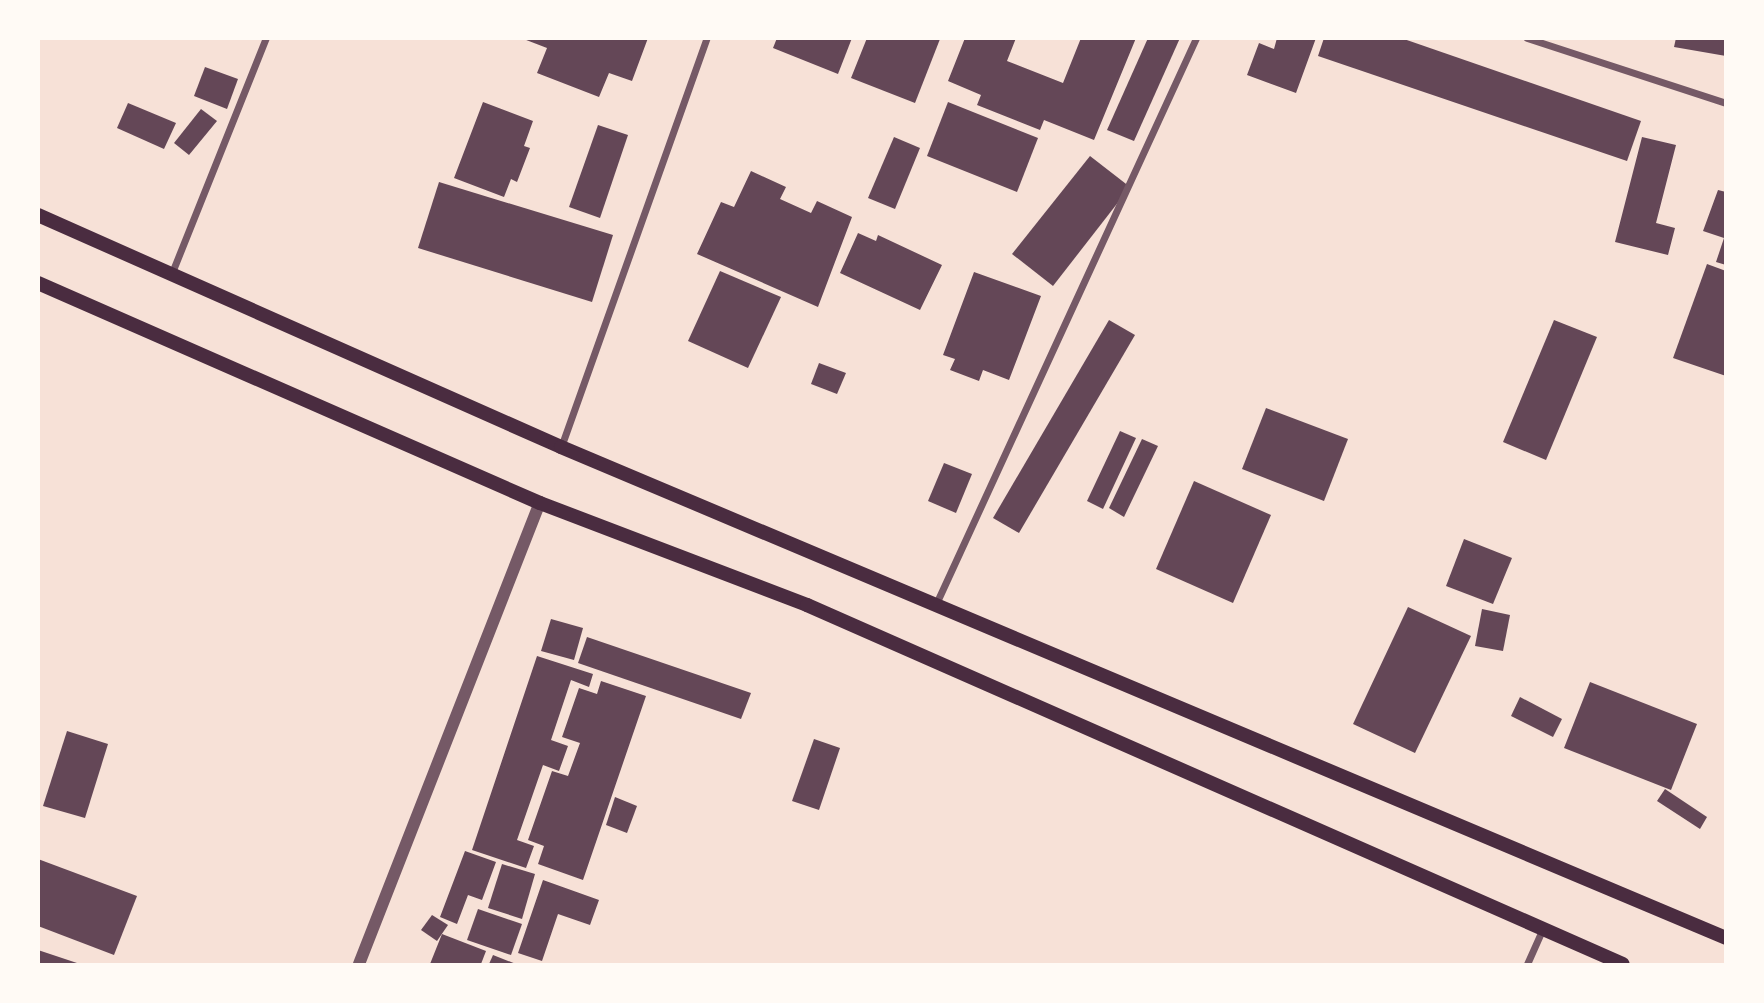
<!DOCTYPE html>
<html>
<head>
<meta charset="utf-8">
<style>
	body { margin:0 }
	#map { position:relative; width:1764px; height:1003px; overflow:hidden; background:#f7e1d7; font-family:"IBM Plex Serif",serif }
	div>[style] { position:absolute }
	.building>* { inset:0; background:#644757 }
	.minor>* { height:7px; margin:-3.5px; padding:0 3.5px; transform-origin:3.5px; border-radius:3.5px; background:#755966 }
	.tertiary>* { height:12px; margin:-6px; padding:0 6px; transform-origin:6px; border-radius:6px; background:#755966 }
	.secondary>* { height:14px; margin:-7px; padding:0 7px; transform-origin:7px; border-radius:7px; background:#4a2c40 }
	span { translate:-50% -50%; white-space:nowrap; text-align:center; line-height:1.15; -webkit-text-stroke:7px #fffaf5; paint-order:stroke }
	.frame { position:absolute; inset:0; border:40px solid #fffaf5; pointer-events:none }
</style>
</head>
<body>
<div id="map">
	<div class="building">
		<i style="clip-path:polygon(521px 38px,648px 38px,632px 81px,609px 73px,599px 97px,537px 73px,547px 48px)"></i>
		<i style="clip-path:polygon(777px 38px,852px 38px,838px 74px,773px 48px)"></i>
		<i style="clip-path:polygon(867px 38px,940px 39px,915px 103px,851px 78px)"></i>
		<i style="clip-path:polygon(965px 38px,1016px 38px,1007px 61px,1063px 83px,1081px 38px,1136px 38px,1094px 140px,1044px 120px,1040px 130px,977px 105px,981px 95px,948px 81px)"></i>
		<i style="clip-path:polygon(1148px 38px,1180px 38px,1134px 141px,1107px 130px)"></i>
		<i style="clip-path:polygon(1277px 38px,1316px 38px,1296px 93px,1247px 75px,1259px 43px,1274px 49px)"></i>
		<i style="clip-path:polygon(1324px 38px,1401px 38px,1641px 121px,1627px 161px,1318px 56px)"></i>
		<i style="clip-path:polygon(1676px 38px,1726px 38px,1726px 56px,1674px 47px)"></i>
		<i style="clip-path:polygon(205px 67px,238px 79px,227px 109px,194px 96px)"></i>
		<i style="clip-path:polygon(483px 102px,533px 121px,524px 146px,530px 148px,517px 182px,511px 179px,504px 197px,454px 178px)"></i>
		<i style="clip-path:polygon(948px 102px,1038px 138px,1017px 192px,927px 156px)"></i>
		<i style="clip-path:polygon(128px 103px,176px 123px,164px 149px,117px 128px)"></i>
		<i style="clip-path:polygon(201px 109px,217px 121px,189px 155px,174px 143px)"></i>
		<i style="clip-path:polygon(598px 125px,628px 135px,600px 218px,569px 207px)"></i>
		<i style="clip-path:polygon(894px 137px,920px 148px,895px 209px,868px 198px)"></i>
		<i style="clip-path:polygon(1642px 137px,1676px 145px,1656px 223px,1675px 228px,1668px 255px,1615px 242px)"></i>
		<i style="clip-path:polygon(1090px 156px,1130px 187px,1053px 286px,1012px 254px)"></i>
		<i style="clip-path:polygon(751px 171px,786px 187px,780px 199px,811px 213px,817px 201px,852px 217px,818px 307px,697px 254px,721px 202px,734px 207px)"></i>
		<i style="clip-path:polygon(439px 182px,613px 235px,592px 302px,418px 248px)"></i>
		<i style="clip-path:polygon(1718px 190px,1726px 192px,1726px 265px,1716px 262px,1724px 238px,1703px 231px)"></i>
		<i style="clip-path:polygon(858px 233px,876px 241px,878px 235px,942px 265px,920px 310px,840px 273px)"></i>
		<i style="clip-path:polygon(1707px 264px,1726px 271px,1726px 376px,1673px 358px)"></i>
		<i style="clip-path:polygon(720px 271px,781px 297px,748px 368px,688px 341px)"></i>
		<i style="clip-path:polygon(974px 272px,1041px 296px,1009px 380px,983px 370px,979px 381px,950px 370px,955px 359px,943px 355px)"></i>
		<i style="clip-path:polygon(1109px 320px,1135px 335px,1019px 533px,993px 518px)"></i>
		<i style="clip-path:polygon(1554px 320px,1597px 337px,1546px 460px,1503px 442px)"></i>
		<i style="clip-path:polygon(819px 363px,846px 373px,837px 394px,811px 384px)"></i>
		<i style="clip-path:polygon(1266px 408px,1348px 439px,1324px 501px,1242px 469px)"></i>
		<i style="clip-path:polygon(1120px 431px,1136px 438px,1103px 509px,1087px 501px)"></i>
		<i style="clip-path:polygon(1142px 439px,1158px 446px,1124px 517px,1109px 508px)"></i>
		<i style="clip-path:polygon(944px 463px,972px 474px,956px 513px,928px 501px)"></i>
		<i style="clip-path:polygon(1194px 481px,1271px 515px,1233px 603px,1156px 569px)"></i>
		<i style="clip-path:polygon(1464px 539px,1512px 558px,1493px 604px,1446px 586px)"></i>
		<i style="clip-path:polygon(1408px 607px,1471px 636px,1415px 753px,1353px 724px)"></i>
		<i style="clip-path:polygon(1482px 609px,1510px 615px,1503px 651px,1475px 646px)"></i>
		<i style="clip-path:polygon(551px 619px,583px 628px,574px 660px,541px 651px)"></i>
		<i style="clip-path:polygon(587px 637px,751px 693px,741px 719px,578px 663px)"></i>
		<i style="clip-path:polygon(537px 656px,593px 674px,589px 687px,571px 680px,551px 740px,568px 746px,559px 771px,543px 765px,517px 840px,534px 846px,526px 868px,472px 850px)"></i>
		<i style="clip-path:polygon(601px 681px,646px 696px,583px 880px,538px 864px,544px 846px,528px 840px,552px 771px,568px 776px,580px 743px,562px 737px,579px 688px,597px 694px)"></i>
		<i style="clip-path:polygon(1590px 682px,1697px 724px,1671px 790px,1564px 748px)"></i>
		<i style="clip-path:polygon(1520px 697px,1562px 719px,1553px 737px,1511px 716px)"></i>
		<i style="clip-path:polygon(67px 731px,108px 744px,85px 818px,43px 806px)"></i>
		<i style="clip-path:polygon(814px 739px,840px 748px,819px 810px,792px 801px)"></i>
		<i style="clip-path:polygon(1665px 789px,1707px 817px,1700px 829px,1657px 801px)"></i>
		<i style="clip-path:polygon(615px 797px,637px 806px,627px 833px,606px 825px)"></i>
		<i style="clip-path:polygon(465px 851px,496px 862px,482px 900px,468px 895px,457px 924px,440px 917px)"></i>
		<i style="clip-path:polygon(38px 859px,137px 896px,114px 955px,38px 926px)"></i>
		<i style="clip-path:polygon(502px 864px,535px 874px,522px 919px,488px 908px)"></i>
		<i style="clip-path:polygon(543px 880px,599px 900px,590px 925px,558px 914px,542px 961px,518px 953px)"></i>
		<i style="clip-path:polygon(478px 909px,522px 924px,511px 955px,467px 940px)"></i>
		<i style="clip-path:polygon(432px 915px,448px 925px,437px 941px,421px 930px)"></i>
		<i style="clip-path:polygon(442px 934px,486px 951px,481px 964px,430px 964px)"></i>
		<i style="clip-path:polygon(38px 950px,80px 964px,38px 964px)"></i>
		<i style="clip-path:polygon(493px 955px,516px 964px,489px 964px)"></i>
	</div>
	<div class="minor">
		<i style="left:1527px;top:38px;width:209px;rotate:18.1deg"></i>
		<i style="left:171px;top:275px;width:255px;rotate:-68.2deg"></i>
		<i style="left:561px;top:447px;width:434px;rotate:-70.4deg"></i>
		<i style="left:935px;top:606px;width:625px;rotate:-65.32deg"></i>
		<i style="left:1527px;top:964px;width:36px;rotate:-66deg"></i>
	</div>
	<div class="tertiary">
		<i style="left:359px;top:964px;width:495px;rotate:-68.6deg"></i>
	</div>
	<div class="secondary">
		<i style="left:38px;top:215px;width:572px;rotate:23.92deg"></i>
		<i style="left:561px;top:447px;width:1264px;rotate:22.85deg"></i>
		<i style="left:38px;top:283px;width:548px;rotate:23.67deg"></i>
		<i style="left:540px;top:503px;width:286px;rotate:20.9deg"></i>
		<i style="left:807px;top:605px;width:891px;rotate:23.75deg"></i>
	</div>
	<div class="frame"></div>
</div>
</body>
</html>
